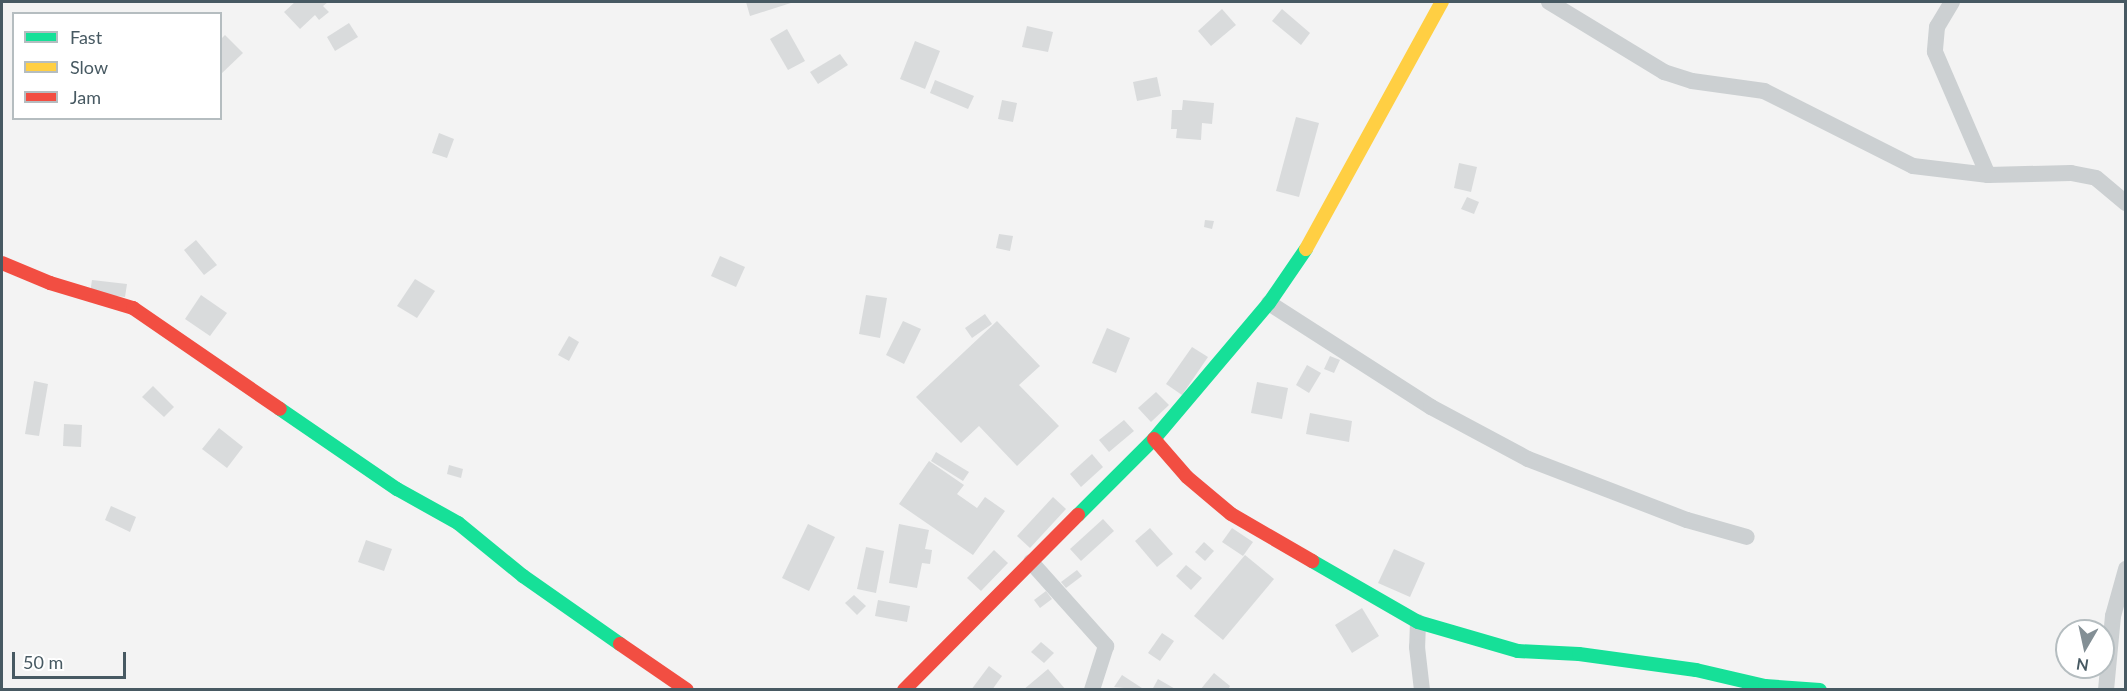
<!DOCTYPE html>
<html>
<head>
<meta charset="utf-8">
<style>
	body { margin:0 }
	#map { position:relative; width:2127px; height:691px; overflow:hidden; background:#f3f3f3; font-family:Lato,sans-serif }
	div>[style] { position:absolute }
	.building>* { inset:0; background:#d9dbdc }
	.street>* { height:16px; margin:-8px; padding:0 8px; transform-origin:8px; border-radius:8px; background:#ccd0d2 }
	.fast>* { height:14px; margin:-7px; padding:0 7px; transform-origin:7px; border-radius:7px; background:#16e098 }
	.slow>* { height:14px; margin:-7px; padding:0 7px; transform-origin:7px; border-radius:7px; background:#ffcf43 }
	.jam>* { height:14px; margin:-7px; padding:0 7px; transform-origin:7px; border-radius:7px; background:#f24e42 }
	span { translate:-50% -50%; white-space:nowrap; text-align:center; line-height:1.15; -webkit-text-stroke:4.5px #fff; paint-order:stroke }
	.frame { position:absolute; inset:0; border:3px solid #475962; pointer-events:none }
	.legend { position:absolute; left:12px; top:12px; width:210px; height:108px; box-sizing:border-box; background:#fff; border:2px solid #b5bdc0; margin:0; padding:8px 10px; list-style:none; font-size:18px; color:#475962 }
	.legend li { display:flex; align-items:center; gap:12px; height:30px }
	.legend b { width:30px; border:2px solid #b5bdc0 }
	.north { position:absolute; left:2055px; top:619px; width:60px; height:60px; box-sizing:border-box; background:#fff; border:2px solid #b5bdc0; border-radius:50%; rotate:189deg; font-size:16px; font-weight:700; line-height:24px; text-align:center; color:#475962 }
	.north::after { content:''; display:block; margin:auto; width:21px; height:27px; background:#838f95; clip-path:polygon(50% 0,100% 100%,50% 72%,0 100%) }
	.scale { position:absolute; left:12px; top:652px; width:114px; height:27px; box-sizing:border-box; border:3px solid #475962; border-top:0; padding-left:8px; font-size:18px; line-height:21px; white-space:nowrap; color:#475962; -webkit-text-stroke:4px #fff; paint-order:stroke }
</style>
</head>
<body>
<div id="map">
	<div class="building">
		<i style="clip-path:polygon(295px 2px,328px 2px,323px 6px,329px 12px,319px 20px,315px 15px,300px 29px,284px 12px)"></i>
		<i style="clip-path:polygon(746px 2px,794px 2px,750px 16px)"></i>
		<i style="clip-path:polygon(1222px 9px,1236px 25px,1211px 46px,1198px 31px)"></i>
		<i style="clip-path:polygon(1282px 9px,1310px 33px,1301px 45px,1272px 21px)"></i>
		<i style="clip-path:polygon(349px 23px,358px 37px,335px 51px,327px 37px)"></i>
		<i style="clip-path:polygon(1027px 26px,1053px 32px,1048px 52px,1022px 47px)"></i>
		<i style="clip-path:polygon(787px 29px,805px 61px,788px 70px,770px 39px)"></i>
		<i style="clip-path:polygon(225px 35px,243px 53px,220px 75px,220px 40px)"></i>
		<i style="clip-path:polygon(915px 41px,940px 51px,925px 89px,900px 79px)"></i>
		<i style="clip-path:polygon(840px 54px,848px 65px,818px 84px,810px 72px)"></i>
		<i style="clip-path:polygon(1157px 77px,1161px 96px,1137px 101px,1133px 82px)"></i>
		<i style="clip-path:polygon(935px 80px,974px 96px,968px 109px,930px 93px)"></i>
		<i style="clip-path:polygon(1002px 100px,1017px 103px,1013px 122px,998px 119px)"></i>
		<i style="clip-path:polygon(1183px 100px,1214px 103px,1212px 124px,1202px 123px,1201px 140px,1176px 138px,1177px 129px,1171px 129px,1172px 110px,1182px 110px)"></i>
		<i style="clip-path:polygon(1296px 117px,1319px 123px,1299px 197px,1276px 191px)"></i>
		<i style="clip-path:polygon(439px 133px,454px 139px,447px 158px,432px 153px)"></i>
		<i style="clip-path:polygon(1459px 163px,1477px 167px,1471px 192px,1454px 188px)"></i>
		<i style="clip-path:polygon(1467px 197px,1479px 202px,1474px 214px,1461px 209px)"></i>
		<i style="clip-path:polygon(1205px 220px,1214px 221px,1212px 229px,1204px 227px)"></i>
		<i style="clip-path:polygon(999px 234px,1013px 236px,1010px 251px,996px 248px)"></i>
		<i style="clip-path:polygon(196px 240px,217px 265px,204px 275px,184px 250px)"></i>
		<i style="clip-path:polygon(720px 256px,745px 267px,736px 287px,711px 276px)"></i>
		<i style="clip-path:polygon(415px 279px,435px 291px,417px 318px,397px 306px)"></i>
		<i style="clip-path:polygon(92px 280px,127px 284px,125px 297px,90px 293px)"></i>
		<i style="clip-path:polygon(201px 295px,227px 313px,210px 336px,185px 319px)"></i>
		<i style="clip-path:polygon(866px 295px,887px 298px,880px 338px,859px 334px)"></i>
		<i style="clip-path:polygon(985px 314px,992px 324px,972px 338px,965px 328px)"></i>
		<i style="clip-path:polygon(903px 321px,921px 329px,904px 364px,886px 355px)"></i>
		<i style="clip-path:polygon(997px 321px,1040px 366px,1019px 385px,1059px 426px,1017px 466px,979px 426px,961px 443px,916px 397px)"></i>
		<i style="clip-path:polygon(1107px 328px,1130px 338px,1116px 373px,1092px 363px)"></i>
		<i style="clip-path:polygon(569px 336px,579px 342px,569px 361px,558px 355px)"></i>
		<i style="clip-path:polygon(1192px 347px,1208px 357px,1182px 395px,1166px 384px)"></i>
		<i style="clip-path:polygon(1330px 356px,1340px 360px,1334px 373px,1324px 369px)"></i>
		<i style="clip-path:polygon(1307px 365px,1321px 373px,1309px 393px,1296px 385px)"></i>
		<i style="clip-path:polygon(34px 381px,48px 384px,39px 436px,25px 434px)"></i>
		<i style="clip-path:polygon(1257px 382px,1288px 388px,1282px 419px,1251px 413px)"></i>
		<i style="clip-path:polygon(153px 386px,174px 407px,164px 417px,142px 397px)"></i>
		<i style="clip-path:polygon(1156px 392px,1169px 405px,1151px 422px,1138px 408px)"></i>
		<i style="clip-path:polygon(1310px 413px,1352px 421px,1349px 442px,1306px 434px)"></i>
		<i style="clip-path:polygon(1124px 420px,1134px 431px,1109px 452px,1099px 440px)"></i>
		<i style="clip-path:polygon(64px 424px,82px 425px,81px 447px,63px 446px)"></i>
		<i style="clip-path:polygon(219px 428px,243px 447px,227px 468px,202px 449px)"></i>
		<i style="clip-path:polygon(936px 452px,969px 472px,963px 481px,931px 461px)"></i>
		<i style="clip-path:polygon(1092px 454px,1103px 467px,1081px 487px,1070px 474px)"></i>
		<i style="clip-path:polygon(929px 461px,964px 485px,957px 494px,977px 508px,985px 497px,1005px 511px,973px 555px,899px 504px)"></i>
		<i style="clip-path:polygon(449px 465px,463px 469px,461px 478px,447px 474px)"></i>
		<i style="clip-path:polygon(1053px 497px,1066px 509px,1030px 548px,1017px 536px)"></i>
		<i style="clip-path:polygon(111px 506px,136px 517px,130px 532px,105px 520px)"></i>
		<i style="clip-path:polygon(1103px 519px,1114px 531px,1081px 561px,1070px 549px)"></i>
		<i style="clip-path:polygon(808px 524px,835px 537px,809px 591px,782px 578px)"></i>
		<i style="clip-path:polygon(899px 524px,929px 530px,925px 549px,932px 550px,930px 564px,922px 563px,917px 588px,889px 583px)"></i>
		<i style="clip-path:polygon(1150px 528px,1173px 554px,1157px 567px,1135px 541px)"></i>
		<i style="clip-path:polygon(1232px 528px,1253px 542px,1243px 556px,1222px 542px)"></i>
		<i style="clip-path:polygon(366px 540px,392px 549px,384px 571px,358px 562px)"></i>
		<i style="clip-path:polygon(1204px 542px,1214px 551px,1205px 561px,1195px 552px)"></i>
		<i style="clip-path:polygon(866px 547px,884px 551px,876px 593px,857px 589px)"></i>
		<i style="clip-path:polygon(1394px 549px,1425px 563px,1410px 597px,1378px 583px)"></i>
		<i style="clip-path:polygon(994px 550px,1008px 563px,981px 591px,967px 578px)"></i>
		<i style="clip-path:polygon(1245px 555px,1274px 579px,1223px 640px,1194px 616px)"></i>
		<i style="clip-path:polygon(1186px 565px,1202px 578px,1191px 590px,1176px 576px)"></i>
		<i style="clip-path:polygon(1077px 570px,1082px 576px,1066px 588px,1061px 582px)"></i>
		<i style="clip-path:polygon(1046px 591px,1052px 599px,1040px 608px,1034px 600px)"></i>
		<i style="clip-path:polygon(854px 595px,866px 606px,857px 615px,845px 603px)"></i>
		<i style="clip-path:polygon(878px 600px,910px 606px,907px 622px,875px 616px)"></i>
		<i style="clip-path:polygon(1362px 608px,1379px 636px,1352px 653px,1335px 625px)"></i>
		<i style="clip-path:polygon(1162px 633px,1174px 641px,1160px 661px,1148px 653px)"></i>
		<i style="clip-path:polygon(1041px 642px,1054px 653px,1044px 663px,1031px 652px)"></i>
		<i style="clip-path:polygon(989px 666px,1002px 676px,992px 690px,971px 690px)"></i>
		<i style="clip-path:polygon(1048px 669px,1066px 690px,1023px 690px)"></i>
		<i style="clip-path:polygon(1214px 673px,1230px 686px,1228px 690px,1200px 690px)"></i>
		<i style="clip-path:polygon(1122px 675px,1145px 690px,1114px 687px)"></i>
		<i style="clip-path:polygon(1158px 679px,1177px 690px,1152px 690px)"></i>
	</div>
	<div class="street">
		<i style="left:1549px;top:2px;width:135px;rotate:31.3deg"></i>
		<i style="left:1664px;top:72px;width:29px;rotate:18deg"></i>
		<i style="left:1692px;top:81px;width:73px;rotate:7.9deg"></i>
		<i style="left:1764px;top:91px;width:167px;rotate:26.7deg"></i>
		<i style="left:1913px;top:166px;width:76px;rotate:6.8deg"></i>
		<i style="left:1988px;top:175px;width:83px;rotate:-1.4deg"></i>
		<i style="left:2071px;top:173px;width:25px;rotate:11deg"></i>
		<i style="left:2096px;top:178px;width:39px;rotate:40deg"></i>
		<i style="left:1952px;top:2px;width:29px;rotate:121deg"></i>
		<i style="left:1937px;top:27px;width:25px;rotate:95deg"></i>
		<i style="left:1935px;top:52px;width:134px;rotate:66.7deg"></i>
		<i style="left:1269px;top:303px;width:193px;rotate:32.7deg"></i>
		<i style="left:1431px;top:407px;width:110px;rotate:28.2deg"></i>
		<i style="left:1528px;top:459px;width:170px;rotate:21deg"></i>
		<i style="left:1687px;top:520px;width:62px;rotate:15.8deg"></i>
		<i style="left:1031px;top:562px;width:113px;rotate:48.2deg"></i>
		<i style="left:1106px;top:646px;width:46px;rotate:107.7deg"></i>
		<i style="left:1418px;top:622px;width:25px;rotate:92deg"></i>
		<i style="left:1417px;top:647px;width:43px;rotate:83.4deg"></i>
		<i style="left:2106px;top:690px;width:74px;rotate:-84.6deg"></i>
		<i style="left:2113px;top:616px;width:49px;rotate:-74.5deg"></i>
	</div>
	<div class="fast">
		<i style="left:280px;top:409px;width:142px;rotate:34.4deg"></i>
		<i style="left:397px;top:489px;width:70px;rotate:29.1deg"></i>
		<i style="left:458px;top:523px;width:84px;rotate:39.2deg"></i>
		<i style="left:523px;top:576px;width:118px;rotate:35deg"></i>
		<i style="left:1078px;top:515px;width:107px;rotate:-45deg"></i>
		<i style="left:1154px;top:439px;width:178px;rotate:-49.8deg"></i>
		<i style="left:1269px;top:303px;width:65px;rotate:-55.6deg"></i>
		<i style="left:1312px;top:561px;width:122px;rotate:29.9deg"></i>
		<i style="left:1418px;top:622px;width:104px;rotate:16.2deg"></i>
		<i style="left:1518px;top:651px;width:61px;rotate:2.8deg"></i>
		<i style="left:1579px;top:654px;width:118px;rotate:7.8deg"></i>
		<i style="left:1696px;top:670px;width:71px;rotate:13.1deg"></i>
		<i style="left:1765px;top:686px;width:55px;rotate:4.2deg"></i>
	</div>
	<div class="slow">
		<i style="left:1306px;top:249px;width:282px;rotate:-61.2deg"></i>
	</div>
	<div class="jam">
		<i style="left:2px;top:263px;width:52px;rotate:22.6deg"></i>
		<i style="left:50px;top:283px;width:87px;rotate:16.8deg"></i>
		<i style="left:133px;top:308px;width:178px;rotate:34.5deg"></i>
		<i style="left:1154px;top:439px;width:50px;rotate:49deg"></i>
		<i style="left:1187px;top:477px;width:57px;rotate:40.1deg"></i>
		<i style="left:1231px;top:514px;width:94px;rotate:30.1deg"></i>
		<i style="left:620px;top:644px;width:81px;rotate:34.5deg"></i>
		<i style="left:904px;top:690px;width:247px;rotate:-45.2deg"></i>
	</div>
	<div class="frame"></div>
	<ul class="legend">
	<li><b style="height:8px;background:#16e098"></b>Fast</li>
	<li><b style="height:8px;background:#ffcf43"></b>Slow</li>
	<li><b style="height:8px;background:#f24e42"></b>Jam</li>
	</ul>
	<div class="north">N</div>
	<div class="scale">50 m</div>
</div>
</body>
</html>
